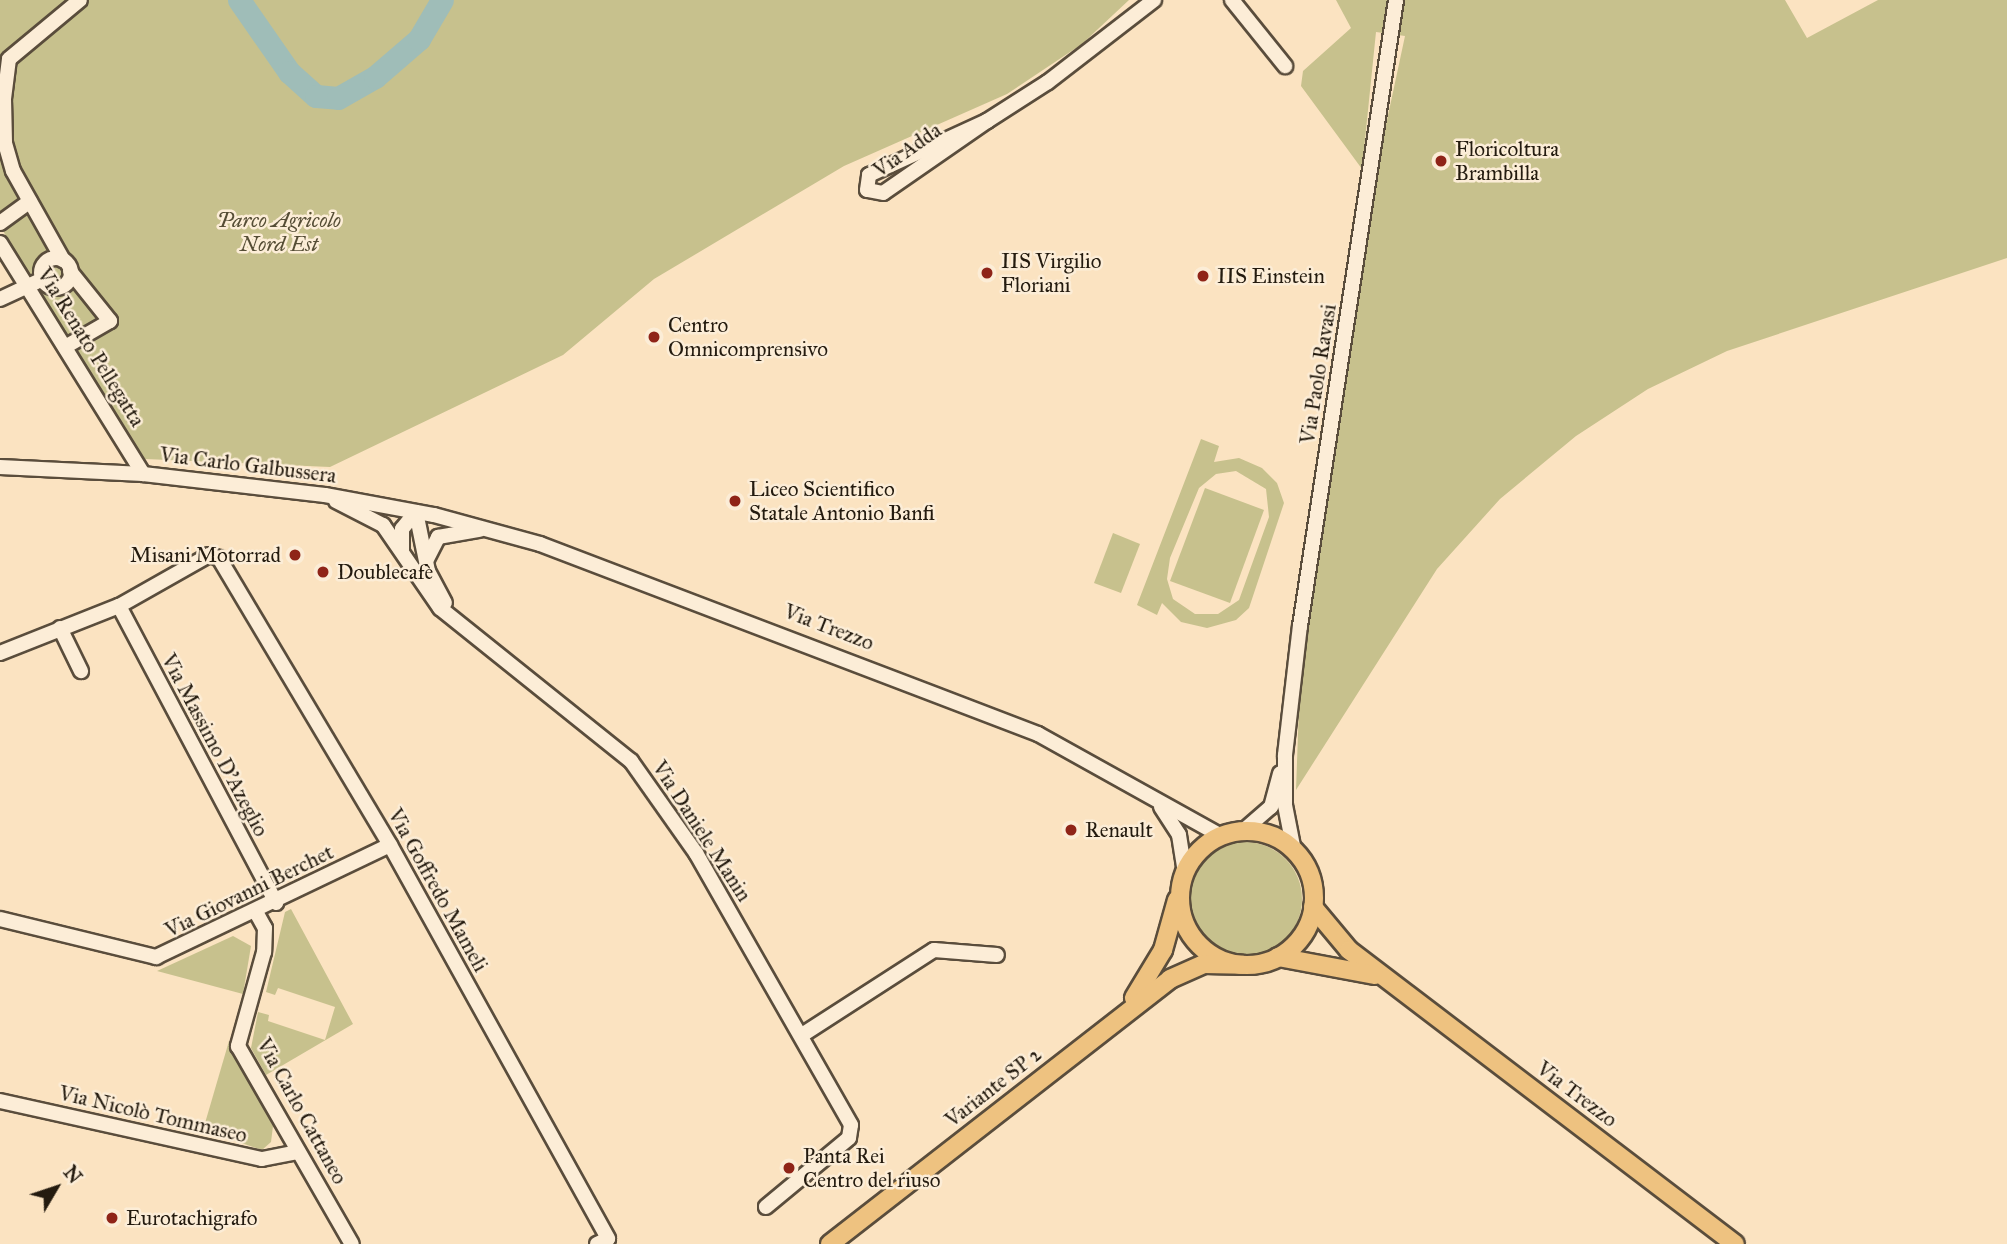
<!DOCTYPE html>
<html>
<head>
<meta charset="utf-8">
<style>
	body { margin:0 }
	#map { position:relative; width:2007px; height:1244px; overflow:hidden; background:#fbe3c1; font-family:"IM FELL Great Primer",serif }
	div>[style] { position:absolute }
	.green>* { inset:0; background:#c7c18d }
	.round { border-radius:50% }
	.river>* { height:23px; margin:-11.5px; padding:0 11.5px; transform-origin:11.5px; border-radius:11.5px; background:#9fbdb8 }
	.roads { filter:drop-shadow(2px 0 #5a4d3c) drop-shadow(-2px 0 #5a4d3c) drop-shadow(0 2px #5a4d3c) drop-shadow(0 -2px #5a4d3c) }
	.minor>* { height:14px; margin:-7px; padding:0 7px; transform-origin:7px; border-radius:7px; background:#fcedd7 }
	.minor>.ring { margin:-7px; padding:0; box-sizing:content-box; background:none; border:14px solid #fcedd7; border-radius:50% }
	.major>* { height:18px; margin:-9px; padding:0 9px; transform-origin:9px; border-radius:9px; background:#eec280 }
	.major>.ring { margin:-9px; padding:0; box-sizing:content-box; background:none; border:18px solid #eec280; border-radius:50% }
	.dots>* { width:19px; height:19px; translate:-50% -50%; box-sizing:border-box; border:4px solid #fcedd7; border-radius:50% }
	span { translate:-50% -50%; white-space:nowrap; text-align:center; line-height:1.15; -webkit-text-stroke:5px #fcedd7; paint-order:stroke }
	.poi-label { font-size:21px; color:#241b0f }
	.left { translate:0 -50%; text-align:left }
	.right { translate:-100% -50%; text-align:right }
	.street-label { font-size:21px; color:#241b0f }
	.park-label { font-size:21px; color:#554d35; font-style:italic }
	.north { position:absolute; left:21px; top:1153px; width:70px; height:70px; -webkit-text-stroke:5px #fcedd7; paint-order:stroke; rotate:51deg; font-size:19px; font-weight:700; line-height:28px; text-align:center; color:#241b0f }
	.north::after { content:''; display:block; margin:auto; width:24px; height:32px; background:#241b0f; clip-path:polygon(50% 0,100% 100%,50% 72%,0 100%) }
</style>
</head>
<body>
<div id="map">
	<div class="green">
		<i style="clip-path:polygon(0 0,1129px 0,1082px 44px,1007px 94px,844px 166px,654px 279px,563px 355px,330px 467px,145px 459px,137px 452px,0 226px)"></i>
		<i style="clip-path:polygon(1336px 0,1785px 0,1807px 38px,1878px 0,2007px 0,2007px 258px,1727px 351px,1648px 389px,1576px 436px,1500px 499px,1437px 569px,1296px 790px,1300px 679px,1384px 134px,1405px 36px,1376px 32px,1362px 169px,1301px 86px,1303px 71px,1351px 28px)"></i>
		<i style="clip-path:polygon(evenodd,1201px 439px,1219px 446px,1214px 462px,1239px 458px,1262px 468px,1277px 483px,1284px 503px,1249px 608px,1236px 620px,1207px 628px,1181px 622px,1162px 603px,1157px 615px,1137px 605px,1201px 439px,1236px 471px,1266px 489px,1269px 517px,1239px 600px,1218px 614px,1195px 614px,1173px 599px,1167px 579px,1170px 558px,1199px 488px,1216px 474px,1236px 471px)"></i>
		<i style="clip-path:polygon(1205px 488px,1264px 510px,1230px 603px,1170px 581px)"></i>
		<i style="clip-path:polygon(1113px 533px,1140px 544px,1121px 593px,1094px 583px)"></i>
		<i class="round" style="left:1188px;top:842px;width:114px;height:114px"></i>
		<i style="clip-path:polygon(291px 909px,353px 1024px,266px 1075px,251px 1048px,258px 1012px,269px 1015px,268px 1021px,325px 1040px,335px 1007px,278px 988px,275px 995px,266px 992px,285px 912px)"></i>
		<i style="clip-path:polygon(233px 936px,251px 946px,243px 994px,157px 971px)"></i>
		<i style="clip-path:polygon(229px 1041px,273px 1126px,271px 1142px,262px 1150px,203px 1130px)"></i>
	</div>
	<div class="river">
		<i style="left:239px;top:0;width:88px;rotate:55.2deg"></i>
		<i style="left:289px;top:72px;width:36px;rotate:42deg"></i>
		<i style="left:316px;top:96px;width:22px;rotate:5deg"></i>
		<i style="left:338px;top:98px;width:43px;rotate:-29.6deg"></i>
		<i style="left:375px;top:77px;width:58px;rotate:-40.8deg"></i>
		<i style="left:419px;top:39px;width:45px;rotate:-59.5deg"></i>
	</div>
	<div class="roads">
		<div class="minor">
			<i style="left:1232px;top:0;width:85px;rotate:51.2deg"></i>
			<i style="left:987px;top:121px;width:126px;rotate:145.3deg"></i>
			<i style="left:883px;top:193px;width:16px;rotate:-169deg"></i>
			<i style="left:867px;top:190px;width:15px;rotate:-82deg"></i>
			<i style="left:869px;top:175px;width:130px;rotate:-24.6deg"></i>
			<i style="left:987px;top:121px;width:72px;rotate:-32.6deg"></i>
			<i style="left:1048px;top:82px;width:134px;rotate:-37.7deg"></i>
			<i style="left:0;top:223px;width:37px;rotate:-36deg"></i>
			<i style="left:0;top:243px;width:272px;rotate:58.2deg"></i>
			<i class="ring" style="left:41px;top:258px;width:16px;height:16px"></i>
			<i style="left:63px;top:260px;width:102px;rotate:-119.3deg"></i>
			<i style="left:13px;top:171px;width:29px;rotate:-106deg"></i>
			<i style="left:5px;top:143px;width:44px;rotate:-91.3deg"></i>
			<i style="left:4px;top:99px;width:40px;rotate:-82.9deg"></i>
			<i style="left:9px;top:59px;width:92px;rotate:-39.7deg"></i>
			<i style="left:0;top:299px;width:40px;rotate:-25deg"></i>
			<i style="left:65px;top:347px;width:52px;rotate:-30deg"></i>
			<i style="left:110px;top:321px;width:64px;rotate:-128.7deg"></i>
			<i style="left:0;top:467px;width:143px;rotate:2.8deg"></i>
			<i style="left:143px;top:474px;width:183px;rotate:6.6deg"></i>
			<i style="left:325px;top:495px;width:111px;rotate:10.4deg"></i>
			<i style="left:434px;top:515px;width:110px;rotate:15.3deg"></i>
			<i style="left:540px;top:544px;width:533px;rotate:20.88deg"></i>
			<i style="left:1038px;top:734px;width:210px;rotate:29.1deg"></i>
			<i style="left:336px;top:501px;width:53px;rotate:27.1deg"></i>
			<i style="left:383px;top:525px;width:101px;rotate:55.5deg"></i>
			<i style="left:440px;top:608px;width:245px;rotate:38.7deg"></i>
			<i style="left:631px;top:761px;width:113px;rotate:54.8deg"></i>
			<i style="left:696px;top:853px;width:313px;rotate:60.3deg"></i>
			<i style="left:851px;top:1125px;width:13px;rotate:99deg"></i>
			<i style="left:849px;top:1138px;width:108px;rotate:140.3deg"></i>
			<i style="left:416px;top:512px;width:60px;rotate:78.5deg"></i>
			<i style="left:428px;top:571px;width:36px;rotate:62deg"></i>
			<i style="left:402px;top:550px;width:21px;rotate:-90deg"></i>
			<i style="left:402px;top:529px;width:22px;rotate:-51deg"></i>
			<i style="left:427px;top:559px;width:25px;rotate:-63deg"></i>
			<i style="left:438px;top:537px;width:42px;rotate:-9.7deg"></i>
			<i style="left:119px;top:606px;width:336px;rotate:62.1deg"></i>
			<i style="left:60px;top:628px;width:48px;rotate:64deg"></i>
			<i style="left:0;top:653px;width:128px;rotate:-21.6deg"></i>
			<i style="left:119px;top:606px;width:103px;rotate:-29.5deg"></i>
			<i style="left:209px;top:555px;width:10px;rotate:17deg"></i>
			<i style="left:219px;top:558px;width:334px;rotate:59.2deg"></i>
			<i style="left:390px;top:845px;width:450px;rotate:61deg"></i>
			<i style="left:608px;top:1239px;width:12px;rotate:156deg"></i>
			<i style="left:1161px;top:807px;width:33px;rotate:57deg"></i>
			<i style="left:1179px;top:835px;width:37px;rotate:81deg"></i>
			<i style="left:1243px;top:831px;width:37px;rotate:-41deg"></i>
			<i style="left:1271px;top:807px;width:35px;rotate:-75deg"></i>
			<i style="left:1294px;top:851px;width:47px;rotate:-101.1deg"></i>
			<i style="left:1285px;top:805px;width:50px;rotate:-90deg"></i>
			<i style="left:1285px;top:755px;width:130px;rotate:-83.4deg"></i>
			<i style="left:1300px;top:626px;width:633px;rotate:-81.28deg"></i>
			<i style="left:256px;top:912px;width:18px;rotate:61deg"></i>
			<i style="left:265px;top:928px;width:24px;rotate:92deg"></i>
			<i style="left:264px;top:952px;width:98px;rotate:105.5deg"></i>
			<i style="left:238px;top:1046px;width:228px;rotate:60.1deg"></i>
			<i style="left:0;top:919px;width:161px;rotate:13.7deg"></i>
			<i style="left:156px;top:957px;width:259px;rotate:-25.6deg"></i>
			<i style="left:802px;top:1035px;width:157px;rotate:-32.8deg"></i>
			<i style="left:934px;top:950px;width:63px;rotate:4.5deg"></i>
			<i style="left:0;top:1101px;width:268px;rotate:12.5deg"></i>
			<i style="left:262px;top:1159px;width:37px;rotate:-11deg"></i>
		</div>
		<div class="major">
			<i class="ring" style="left:1180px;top:831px;width:116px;height:116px"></i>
			<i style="left:1313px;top:907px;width:56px;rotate:50.1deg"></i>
			<i style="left:1349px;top:950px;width:485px;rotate:37.3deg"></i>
			<i style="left:1278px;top:957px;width:98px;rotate:10.6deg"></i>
			<i style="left:1134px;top:998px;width:56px;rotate:-58.9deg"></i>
			<i style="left:1163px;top:950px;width:52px;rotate:-74.4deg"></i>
			<i style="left:830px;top:1244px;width:431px;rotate:-37.9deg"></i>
			<i style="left:1170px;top:979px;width:37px;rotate:-24deg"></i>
			<i style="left:1204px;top:964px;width:39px;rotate:1deg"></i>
		</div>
	</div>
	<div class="dots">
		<i style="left:1441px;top:161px;background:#8f2418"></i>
		<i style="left:987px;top:273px;background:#8f2418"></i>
		<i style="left:1203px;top:276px;background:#8f2418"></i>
		<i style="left:654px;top:337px;background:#8f2418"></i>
		<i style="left:735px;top:501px;background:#8f2418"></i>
		<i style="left:295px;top:555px;background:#8f2418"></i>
		<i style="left:323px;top:572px;background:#8f2418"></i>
		<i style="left:1071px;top:830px;background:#8f2418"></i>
		<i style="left:789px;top:1168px;background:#8f2418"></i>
		<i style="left:112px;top:1218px;background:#8f2418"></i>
	</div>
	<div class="poi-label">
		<span class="left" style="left:1455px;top:161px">Floricoltura<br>Brambilla</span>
		<span class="left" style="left:1001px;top:273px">IIS Virgilio<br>Floriani</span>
		<span class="left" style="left:1217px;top:276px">IIS Einstein</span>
		<span class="left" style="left:668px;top:337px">Centro<br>Omnicomprensivo</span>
		<span class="left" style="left:749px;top:501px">Liceo Scientifico<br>Statale Antonio Banfi</span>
		<span class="right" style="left:281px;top:555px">Misani Motorrad</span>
		<span class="left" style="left:337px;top:572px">Doublecafè</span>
		<span class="left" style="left:1085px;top:830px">Renault</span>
		<span class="left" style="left:803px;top:1168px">Panta Rei<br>Centro del riuso</span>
		<span class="left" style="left:126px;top:1218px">Eurotachigrafo</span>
	</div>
	<div class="street-label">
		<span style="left:907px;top:150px;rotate:-35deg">Via Adda</span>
		<span style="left:91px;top:347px;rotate:58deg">Via Renato Pellegatta</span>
		<span style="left:1318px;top:374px;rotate:-81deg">Via Paolo Ravasi</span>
		<span style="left:248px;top:465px;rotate:7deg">Via Carlo Galbussera</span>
		<span style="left:829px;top:627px;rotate:21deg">Via Trezzo</span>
		<span style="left:215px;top:745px;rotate:62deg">Via Massimo D'Azeglio</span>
		<span style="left:702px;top:831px;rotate:57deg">Via Daniele Manin</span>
		<span style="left:438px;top:890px;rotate:61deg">Via Goffredo Mameli</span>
		<span style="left:249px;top:891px;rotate:-26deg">Via Giovanni Berchet</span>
		<span style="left:993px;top:1087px;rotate:-38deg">Variante SP 2</span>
		<span style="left:1577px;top:1094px;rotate:37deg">Via Trezzo</span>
		<span style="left:302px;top:1111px;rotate:61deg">Via Carlo Cattaneo</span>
		<span style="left:153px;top:1114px;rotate:13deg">Via Nicolò Tommaseo</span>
	</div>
	<div class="park-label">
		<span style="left:279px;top:232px">Parco Agricolo<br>Nord Est</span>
	</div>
	<div class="north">N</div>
</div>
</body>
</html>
